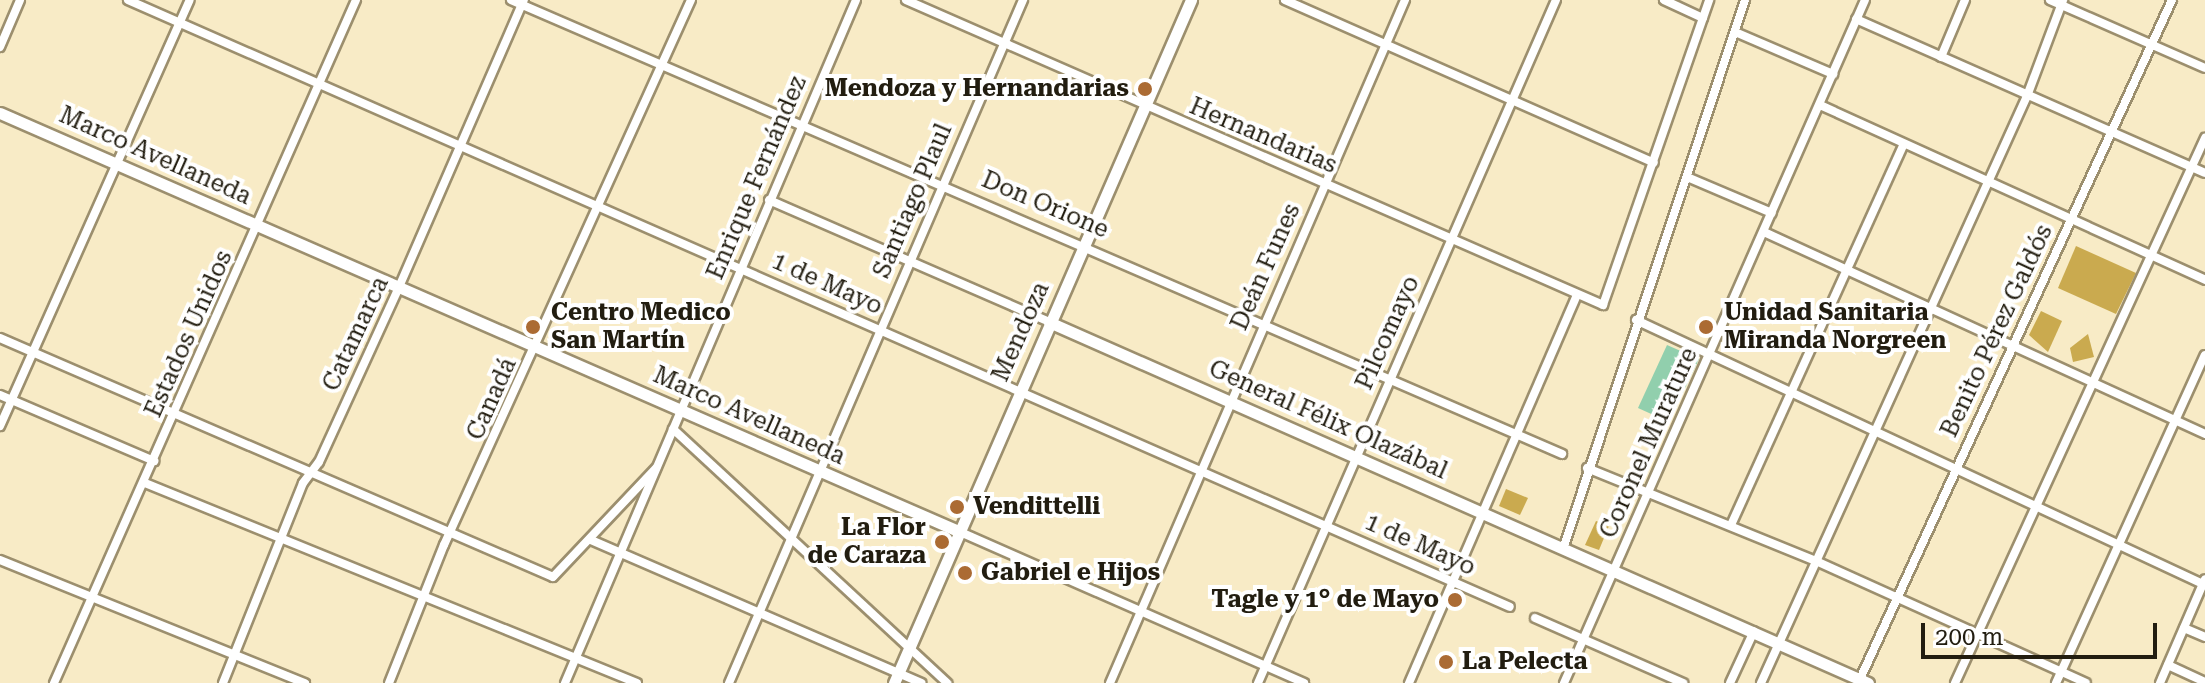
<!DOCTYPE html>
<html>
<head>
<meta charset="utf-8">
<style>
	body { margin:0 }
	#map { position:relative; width:2205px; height:683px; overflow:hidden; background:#f8ebc6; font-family:"Roboto Serif",serif }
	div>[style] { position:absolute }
	.green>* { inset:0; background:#91cfad }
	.building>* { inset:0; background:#caaa4f }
	.roads { filter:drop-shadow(2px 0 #9c8f6e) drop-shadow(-2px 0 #9c8f6e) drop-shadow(0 2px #9c8f6e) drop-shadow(0 -2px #9c8f6e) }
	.street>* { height:8px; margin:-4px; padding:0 4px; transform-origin:4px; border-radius:4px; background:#fff }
	.secondary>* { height:11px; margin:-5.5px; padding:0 5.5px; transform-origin:5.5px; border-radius:5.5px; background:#fff }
	.dots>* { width:22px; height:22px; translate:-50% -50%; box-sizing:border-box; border:4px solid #fff; border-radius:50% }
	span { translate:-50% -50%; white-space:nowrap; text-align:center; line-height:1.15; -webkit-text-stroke:8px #fff; paint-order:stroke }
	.poi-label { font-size:24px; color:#221d10; font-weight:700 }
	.right { translate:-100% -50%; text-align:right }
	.left { translate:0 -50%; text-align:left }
	.street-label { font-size:24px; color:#221d10 }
	.scale { position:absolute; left:1921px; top:623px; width:236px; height:36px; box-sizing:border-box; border:4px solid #221d10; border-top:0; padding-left:10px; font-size:24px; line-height:28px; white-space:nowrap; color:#221d10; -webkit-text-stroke:6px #fff; paint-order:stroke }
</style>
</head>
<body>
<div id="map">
	<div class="green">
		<i style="clip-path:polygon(1667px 345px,1699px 359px,1669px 422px,1638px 408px)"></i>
	</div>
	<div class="building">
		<i style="clip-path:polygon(2076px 246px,2136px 273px,2116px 314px,2058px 288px)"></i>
		<i style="clip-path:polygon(2041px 311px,2062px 321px,2048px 352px,2029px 335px)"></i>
		<i style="clip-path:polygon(2088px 334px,2094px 357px,2073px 362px,2070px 348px)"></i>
		<i style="clip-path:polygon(1506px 489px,1528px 498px,1520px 515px,1499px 506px)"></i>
		<i style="clip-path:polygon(1596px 521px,1609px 526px,1599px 550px,1585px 545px)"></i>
	</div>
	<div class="roads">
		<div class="street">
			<i style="left:128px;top:0;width:1509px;rotate:23.71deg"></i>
			<i style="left:511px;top:0;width:1145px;rotate:23.36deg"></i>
			<i style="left:906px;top:0;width:761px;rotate:23.63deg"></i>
			<i style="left:1603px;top:305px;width:323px;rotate:-70.8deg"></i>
			<i style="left:1285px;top:0;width:403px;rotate:23.8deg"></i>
			<i style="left:1664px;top:0;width:43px;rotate:24.8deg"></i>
			<i style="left:2050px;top:0;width:169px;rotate:23.7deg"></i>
			<i style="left:1856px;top:19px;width:381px;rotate:23.8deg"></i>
			<i style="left:1735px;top:32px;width:107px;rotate:23.2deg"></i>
			<i style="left:0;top:47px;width:51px;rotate:-66.9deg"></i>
			<i style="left:1941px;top:57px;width:62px;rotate:-67.2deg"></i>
			<i style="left:1820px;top:105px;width:423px;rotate:24.4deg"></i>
			<i style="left:1687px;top:177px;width:92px;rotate:23deg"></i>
			<i style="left:769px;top:200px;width:305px;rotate:23.5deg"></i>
			<i style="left:1764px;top:232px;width:485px;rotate:24.6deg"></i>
			<i style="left:1636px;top:320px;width:628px;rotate:24.97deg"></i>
			<i style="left:0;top:338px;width:602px;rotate:23.37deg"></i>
			<i style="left:553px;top:577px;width:150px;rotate:-46.6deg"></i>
			<i style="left:0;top:395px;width:168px;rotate:23.2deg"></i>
			<i style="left:0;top:426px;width:466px;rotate:-66deg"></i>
			<i style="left:673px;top:429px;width:374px;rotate:42.8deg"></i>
			<i style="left:1587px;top:468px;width:247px;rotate:22.1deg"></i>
			<i style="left:1816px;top:561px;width:296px;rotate:24.3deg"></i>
			<i style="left:145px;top:483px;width:531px;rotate:22.12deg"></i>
			<i style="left:1731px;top:525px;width:418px;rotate:-65.6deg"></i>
			<i style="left:958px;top:531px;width:378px;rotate:23.7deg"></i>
			<i style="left:591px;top:540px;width:360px;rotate:23.4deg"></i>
			<i style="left:1564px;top:546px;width:575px;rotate:-71.66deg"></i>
			<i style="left:0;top:560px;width:329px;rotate:22deg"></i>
			<i style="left:1535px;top:618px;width:162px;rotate:23.7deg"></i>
			<i style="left:2184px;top:628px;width:23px;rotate:23deg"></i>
			<i style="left:2168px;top:665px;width:41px;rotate:24.7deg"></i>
			<i style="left:1860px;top:679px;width:747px;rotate:-65.32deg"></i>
			<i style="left:54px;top:683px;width:747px;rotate:-66.15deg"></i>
			<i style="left:223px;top:683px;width:215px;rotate:-68.2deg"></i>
			<i style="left:303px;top:483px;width:26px;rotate:-53deg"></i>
			<i style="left:319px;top:462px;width:192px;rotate:-65.4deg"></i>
			<i style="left:399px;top:287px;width:313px;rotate:-66.5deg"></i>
			<i style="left:389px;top:683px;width:149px;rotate:-68.3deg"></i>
			<i style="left:444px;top:545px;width:598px;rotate:-65.62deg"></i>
			<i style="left:565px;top:683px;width:742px;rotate:-66.92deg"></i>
			<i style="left:729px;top:683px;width:744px;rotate:-66.71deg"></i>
			<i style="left:1110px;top:683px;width:744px;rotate:-66.64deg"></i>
			<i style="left:1258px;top:683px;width:745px;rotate:-66.43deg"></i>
			<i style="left:1409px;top:683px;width:423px;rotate:-66.6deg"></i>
			<i style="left:1564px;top:683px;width:746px;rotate:-66.22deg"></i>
			<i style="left:1730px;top:683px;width:57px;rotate:-65.2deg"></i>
			<i style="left:1761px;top:683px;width:644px;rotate:-65.62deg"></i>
			<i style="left:2027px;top:96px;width:103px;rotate:-69.4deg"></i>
			<i style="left:1955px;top:683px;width:600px;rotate:-65.36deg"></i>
			<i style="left:2056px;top:683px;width:360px;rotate:-65.6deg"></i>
			<i style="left:2160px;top:683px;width:113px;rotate:-66.6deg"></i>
		</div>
		<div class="secondary">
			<i style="left:0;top:113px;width:1045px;rotate:23.57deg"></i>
			<i style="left:1049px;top:322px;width:895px;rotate:23.79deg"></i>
			<i style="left:894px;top:683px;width:745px;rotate:-66.5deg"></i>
		</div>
	</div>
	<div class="dots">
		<i style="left:1145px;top:89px;background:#ab6b33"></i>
		<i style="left:533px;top:327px;background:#ab6b33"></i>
		<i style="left:1706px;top:327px;background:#ab6b33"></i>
		<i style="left:957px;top:507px;background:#ab6b33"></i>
		<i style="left:942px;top:542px;background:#ab6b33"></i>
		<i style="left:965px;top:573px;background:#ab6b33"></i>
		<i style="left:1455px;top:600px;background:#ab6b33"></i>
		<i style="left:1446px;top:662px;background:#ab6b33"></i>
	</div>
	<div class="poi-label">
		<span class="right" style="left:1129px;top:89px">Mendoza y Hernandarias</span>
		<span class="left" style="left:551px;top:327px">Centro Medico<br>San Martín</span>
		<span class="left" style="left:1724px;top:327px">Unidad Sanitaria<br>Miranda Norgreen</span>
		<span class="left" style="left:973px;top:507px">Vendittelli</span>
		<span class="right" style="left:926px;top:542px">La Flor<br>de Caraza</span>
		<span class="left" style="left:981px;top:573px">Gabriel e Hijos</span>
		<span class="right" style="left:1439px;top:600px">Tagle y 1° de Mayo</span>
		<span class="left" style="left:1462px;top:662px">La Pelecta</span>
	</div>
	<div class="street-label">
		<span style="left:1263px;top:136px;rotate:23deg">Hernandarias</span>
		<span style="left:155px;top:156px;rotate:24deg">Marco Avellaneda</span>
		<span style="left:757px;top:178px;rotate:-67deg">Enrique Fernández</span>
		<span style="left:913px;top:201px;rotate:-67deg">Santiago Plaul</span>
		<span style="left:1045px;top:205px;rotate:23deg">Don Orione</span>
		<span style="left:1266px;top:267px;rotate:-66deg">Deán Funes</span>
		<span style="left:827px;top:284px;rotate:24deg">1 de Mayo</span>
		<span style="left:1997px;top:331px;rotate:-65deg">Benito Pérez Galdós</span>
		<span style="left:1021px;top:332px;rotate:-66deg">Mendoza</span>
		<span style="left:1388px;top:333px;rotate:-66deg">Pilcomayo</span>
		<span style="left:189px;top:334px;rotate:-66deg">Estados Unidos</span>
		<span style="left:356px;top:334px;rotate:-65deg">Catamarca</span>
		<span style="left:492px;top:399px;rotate:-66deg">Canadá</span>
		<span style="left:749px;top:416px;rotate:24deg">Marco Avellaneda</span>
		<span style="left:1328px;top:420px;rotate:24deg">General Félix Olazábal</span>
		<span style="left:1649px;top:443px;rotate:-66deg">Coronel Murature</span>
		<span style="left:1420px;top:545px;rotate:24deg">1 de Mayo</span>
	</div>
	<div class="scale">200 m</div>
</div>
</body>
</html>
